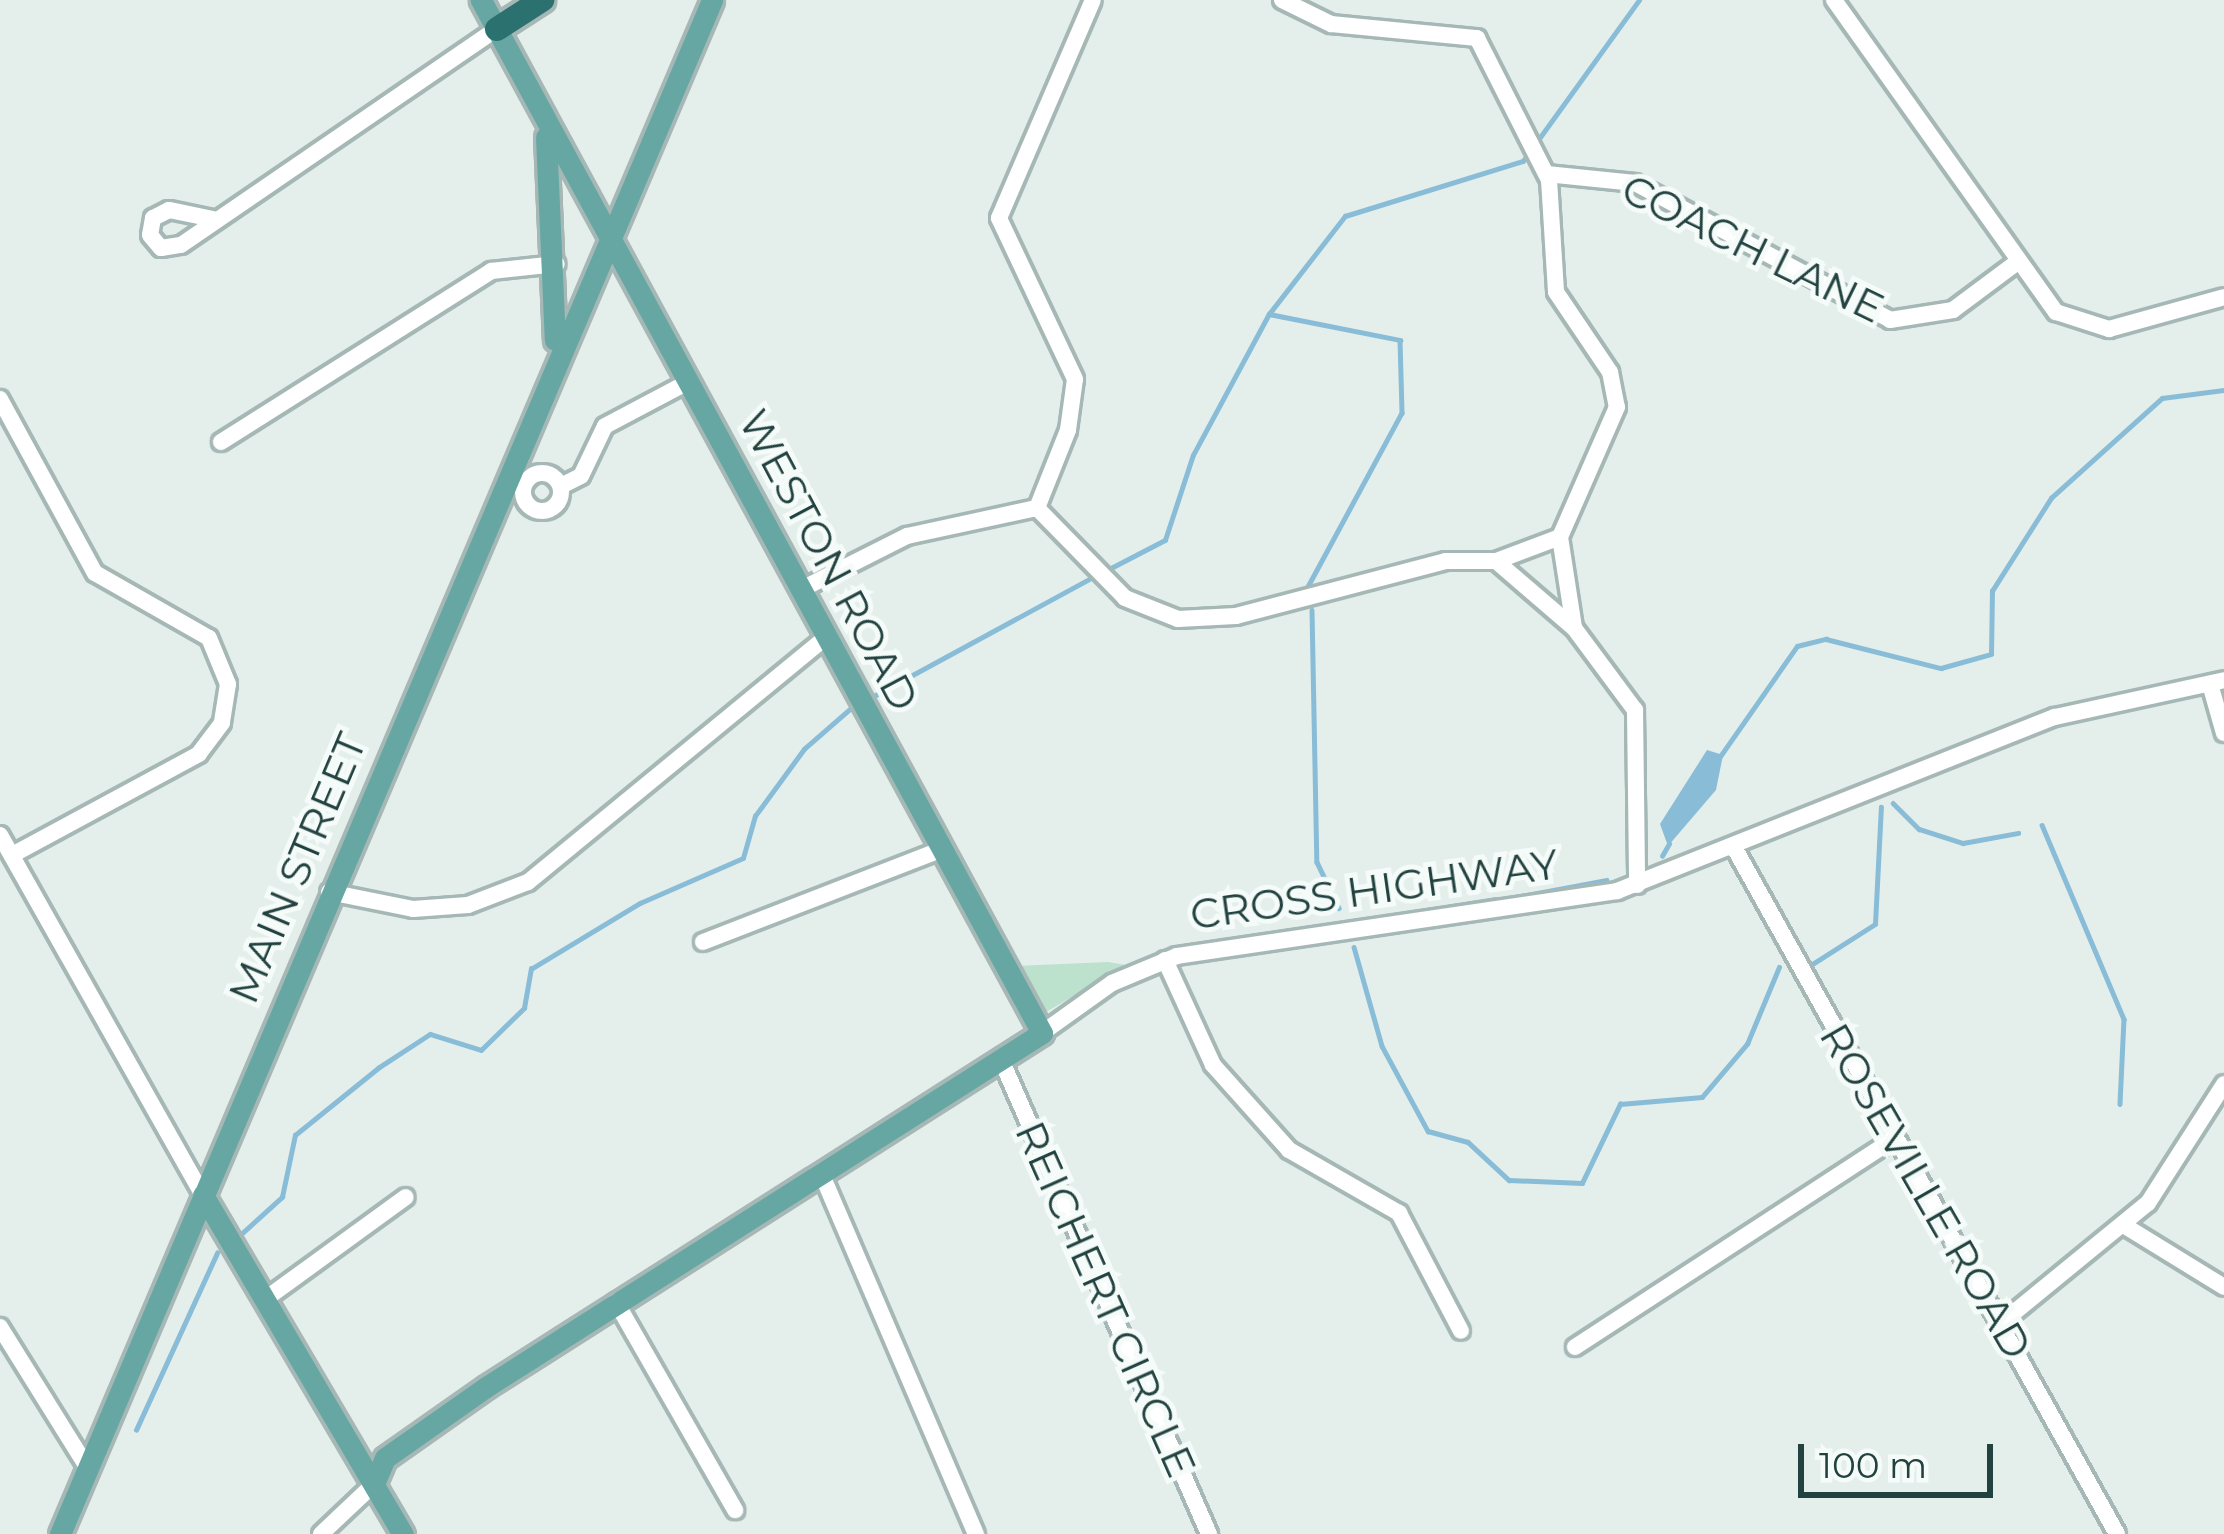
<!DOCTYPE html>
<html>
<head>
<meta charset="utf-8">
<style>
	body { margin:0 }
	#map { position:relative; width:2224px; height:1534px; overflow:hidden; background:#e4efec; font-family:Montserrat,sans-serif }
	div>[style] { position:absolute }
	.green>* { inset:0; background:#bce1cd }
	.water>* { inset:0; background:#89bcd7 }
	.stream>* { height:4.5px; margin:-2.25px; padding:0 2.25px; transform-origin:2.25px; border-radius:2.25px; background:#89bcd7 }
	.roads { filter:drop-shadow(3px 0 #a6b8b5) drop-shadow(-3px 0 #a6b8b5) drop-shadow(0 3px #a6b8b5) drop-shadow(0 -3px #a6b8b5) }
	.minor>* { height:16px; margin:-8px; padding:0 8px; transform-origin:8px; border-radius:8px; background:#fff }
	.minor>.ring { margin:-8px; padding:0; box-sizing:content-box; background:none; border:16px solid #fff; border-radius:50% }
	.major>* { height:21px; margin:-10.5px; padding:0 10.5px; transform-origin:10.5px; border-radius:10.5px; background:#66a7a3 }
	.highway>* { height:24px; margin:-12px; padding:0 12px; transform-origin:12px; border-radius:12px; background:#2b716f }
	span { translate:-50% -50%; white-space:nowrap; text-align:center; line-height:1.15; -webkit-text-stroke:10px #f5fbf9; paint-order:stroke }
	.street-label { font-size:42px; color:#22423f }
	.scale { position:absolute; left:1798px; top:1444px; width:195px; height:54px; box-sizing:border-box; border:6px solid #22423f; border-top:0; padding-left:15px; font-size:36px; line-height:42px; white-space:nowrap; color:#22423f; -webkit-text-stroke:9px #f5fbf9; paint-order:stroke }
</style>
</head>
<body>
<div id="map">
	<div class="green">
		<i style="clip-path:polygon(1108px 962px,1126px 965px,1046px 1012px,1015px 966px)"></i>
	</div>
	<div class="water">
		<i style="clip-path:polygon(1707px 750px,1723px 755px,1716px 790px,1668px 846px,1660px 824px)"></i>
	</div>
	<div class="stream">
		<i style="left:1269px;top:314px;width:134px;rotate:11.2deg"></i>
		<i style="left:1400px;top:340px;width:73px;rotate:88.4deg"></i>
		<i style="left:1402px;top:413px;width:198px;rotate:118.4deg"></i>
		<i style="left:1109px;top:569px;width:63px;rotate:-27.4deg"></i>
		<i style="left:1165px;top:540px;width:89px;rotate:-71.8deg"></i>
		<i style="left:1193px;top:455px;width:160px;rotate:-61.7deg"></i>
		<i style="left:1269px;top:314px;width:124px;rotate:-52.2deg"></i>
		<i style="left:1345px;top:216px;width:186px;rotate:-17.2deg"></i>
		<i style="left:1523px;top:161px;width:198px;rotate:-54.2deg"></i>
		<i style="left:1312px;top:610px;width:252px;rotate:88.9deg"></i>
		<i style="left:1317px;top:862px;width:51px;rotate:64.4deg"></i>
		<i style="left:872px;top:697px;width:247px;rotate:-28.5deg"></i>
		<i style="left:1719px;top:758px;width:136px;rotate:-55.1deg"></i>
		<i style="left:1797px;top:646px;width:30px;rotate:-14deg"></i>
		<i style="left:1826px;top:639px;width:119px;rotate:14.2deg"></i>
		<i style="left:1941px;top:668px;width:52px;rotate:-15.6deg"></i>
		<i style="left:1991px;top:654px;width:63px;rotate:-89.1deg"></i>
		<i style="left:1992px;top:591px;width:110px;rotate:-57.6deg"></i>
		<i style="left:2051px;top:498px;width:149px;rotate:-42deg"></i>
		<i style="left:2162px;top:398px;width:63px;rotate:-7.4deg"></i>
		<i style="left:1893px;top:803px;width:37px;rotate:45deg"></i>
		<i style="left:1919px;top:829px;width:46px;rotate:17.7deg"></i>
		<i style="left:1963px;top:843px;width:56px;rotate:-10.3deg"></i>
		<i style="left:2042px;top:825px;width:211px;rotate:67.1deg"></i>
		<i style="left:2124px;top:1019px;width:85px;rotate:92.7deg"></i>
		<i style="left:1662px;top:856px;width:14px;rotate:-60deg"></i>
		<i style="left:1510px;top:898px;width:98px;rotate:-10.6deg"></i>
		<i style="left:1390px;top:916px;width:107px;rotate:-9.1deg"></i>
		<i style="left:1354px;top:947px;width:103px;rotate:74.2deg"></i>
		<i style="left:1382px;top:1046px;width:97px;rotate:61.6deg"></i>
		<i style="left:1428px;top:1131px;width:41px;rotate:15.4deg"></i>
		<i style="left:1468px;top:1142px;width:56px;rotate:42.8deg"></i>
		<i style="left:1509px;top:1180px;width:73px;rotate:2.4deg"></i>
		<i style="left:1582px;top:1183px;width:88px;rotate:-64.3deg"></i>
		<i style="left:1620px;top:1104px;width:82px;rotate:-4.9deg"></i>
		<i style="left:1702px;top:1097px;width:70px;rotate:-49.7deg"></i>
		<i style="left:1747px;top:1044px;width:83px;rotate:-67.4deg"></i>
		<i style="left:1811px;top:965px;width:76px;rotate:-32.6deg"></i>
		<i style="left:1875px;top:924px;width:117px;rotate:-87.1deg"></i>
		<i style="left:239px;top:1236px;width:58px;rotate:-42.2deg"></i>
		<i style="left:282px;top:1197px;width:63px;rotate:-78.2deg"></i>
		<i style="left:295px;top:1135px;width:107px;rotate:-38.9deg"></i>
		<i style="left:378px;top:1068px;width:62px;rotate:-33.2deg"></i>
		<i style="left:430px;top:1034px;width:53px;rotate:17.4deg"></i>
		<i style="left:481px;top:1050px;width:60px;rotate:-44.3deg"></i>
		<i style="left:524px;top:1008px;width:40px;rotate:-80deg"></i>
		<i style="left:531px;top:969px;width:127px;rotate:-31.2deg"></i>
		<i style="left:640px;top:903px;width:112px;rotate:-23.6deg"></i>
		<i style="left:743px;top:858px;width:44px;rotate:-74.1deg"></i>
		<i style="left:755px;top:816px;width:83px;rotate:-53.8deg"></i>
		<i style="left:804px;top:749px;width:62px;rotate:-41.1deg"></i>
		<i style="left:136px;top:1430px;width:195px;rotate:-65.4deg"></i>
	</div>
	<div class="roads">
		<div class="minor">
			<i style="left:1282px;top:0;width:55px;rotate:26.1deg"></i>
			<i style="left:1331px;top:24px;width:147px;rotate:5.5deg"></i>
			<i style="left:1477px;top:38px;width:159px;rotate:63.1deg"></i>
			<i style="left:1549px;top:180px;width:112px;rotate:86.4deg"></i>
			<i style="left:1556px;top:292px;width:97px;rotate:56deg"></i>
			<i style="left:1610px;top:372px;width:36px;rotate:79deg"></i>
			<i style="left:1617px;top:407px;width:142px;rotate:113.7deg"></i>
			<i style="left:1560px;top:537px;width:68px;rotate:159.4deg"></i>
			<i style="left:1834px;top:0;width:383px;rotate:54.6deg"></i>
			<i style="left:2056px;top:312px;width:56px;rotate:17.8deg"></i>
			<i style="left:2109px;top:329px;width:119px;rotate:-15.5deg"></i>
			<i style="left:1547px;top:174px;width:88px;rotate:5.8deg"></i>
			<i style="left:1635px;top:183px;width:289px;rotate:28.2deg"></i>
			<i style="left:1890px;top:320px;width:64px;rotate:-9deg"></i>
			<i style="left:1953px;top:310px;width:79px;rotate:-36.7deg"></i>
			<i style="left:213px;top:219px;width:45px;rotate:-168.4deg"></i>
			<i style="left:169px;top:210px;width:18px;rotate:153deg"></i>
			<i style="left:153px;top:218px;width:17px;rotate:100deg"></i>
			<i style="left:150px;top:235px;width:17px;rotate:50deg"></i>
			<i style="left:161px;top:248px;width:20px;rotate:-9deg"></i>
			<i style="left:181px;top:245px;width:383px;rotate:-34.4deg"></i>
			<i style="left:0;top:399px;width:198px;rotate:61.4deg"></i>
			<i style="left:95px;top:573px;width:131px;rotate:29.7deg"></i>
			<i style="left:209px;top:638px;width:50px;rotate:67.6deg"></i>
			<i style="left:228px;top:684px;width:39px;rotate:99deg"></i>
			<i style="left:222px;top:723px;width:39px;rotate:127deg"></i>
			<i style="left:199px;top:754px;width:213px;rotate:151.6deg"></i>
			<i style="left:221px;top:442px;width:320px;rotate:-32.3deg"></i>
			<i style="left:491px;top:271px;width:66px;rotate:-6.1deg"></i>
			<i class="ring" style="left:523px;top:473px;width:22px;height:22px"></i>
			<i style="left:561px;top:486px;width:22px;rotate:-27deg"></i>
			<i style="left:581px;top:476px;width:55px;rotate:-64.4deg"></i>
			<i style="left:605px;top:426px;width:94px;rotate:-27.9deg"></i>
			<i style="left:1037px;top:508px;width:84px;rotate:-68.3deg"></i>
			<i style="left:1068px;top:430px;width:51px;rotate:-82.2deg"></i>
			<i style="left:1075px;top:379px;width:178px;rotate:-115.3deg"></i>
			<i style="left:999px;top:218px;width:237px;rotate:-66.7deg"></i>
			<i style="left:1560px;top:537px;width:91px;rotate:81.2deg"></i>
			<i style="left:800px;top:590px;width:120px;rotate:-26.8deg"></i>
			<i style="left:907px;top:536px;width:133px;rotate:-12.2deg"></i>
			<i style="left:1037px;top:508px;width:126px;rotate:45.6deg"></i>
			<i style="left:1125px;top:598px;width:57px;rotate:21.6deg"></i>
			<i style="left:1178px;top:619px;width:58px;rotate:-3deg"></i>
			<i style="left:1236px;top:616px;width:217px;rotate:-14.7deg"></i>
			<i style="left:1446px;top:561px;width:50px"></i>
			<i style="left:1496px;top:561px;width:103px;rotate:40.7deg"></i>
			<i style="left:1574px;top:628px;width:102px;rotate:53.4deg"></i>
			<i style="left:1635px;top:710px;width:175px;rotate:89.3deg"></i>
			<i style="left:2210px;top:684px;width:51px;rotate:74.1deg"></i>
			<i style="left:0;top:835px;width:413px;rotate:60.6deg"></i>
			<i style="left:1735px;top:849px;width:784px;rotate:60.85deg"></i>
			<i style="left:329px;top:892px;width:86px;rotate:11.4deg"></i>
			<i style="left:413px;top:909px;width:55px;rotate:-4.2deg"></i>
			<i style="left:468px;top:905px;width:64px;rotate:-21deg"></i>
			<i style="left:528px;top:882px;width:386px;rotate:-39.4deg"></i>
			<i style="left:703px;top:942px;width:254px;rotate:-21.2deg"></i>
			<i style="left:1165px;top:960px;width:115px;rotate:65.4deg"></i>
			<i style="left:1213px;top:1065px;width:114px;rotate:48.2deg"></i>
			<i style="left:1289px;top:1150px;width:127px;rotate:29.8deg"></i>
			<i style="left:1399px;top:1213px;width:133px;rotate:62.3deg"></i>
			<i style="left:1042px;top:1033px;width:86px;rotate:-35.5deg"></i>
			<i style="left:1112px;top:983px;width:70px;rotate:-22.6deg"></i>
			<i style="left:1177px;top:956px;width:445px;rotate:-8.4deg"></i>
			<i style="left:1617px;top:891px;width:471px;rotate:-21.7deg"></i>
			<i style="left:2055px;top:717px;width:173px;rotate:-12.3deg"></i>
			<i style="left:1003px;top:1064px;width:513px;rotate:66.33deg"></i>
			<i style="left:822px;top:1175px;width:391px;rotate:66.8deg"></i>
			<i style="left:2125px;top:1226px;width:116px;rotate:31.6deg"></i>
			<i style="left:264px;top:1300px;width:175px;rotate:-36deg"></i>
			<i style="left:616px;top:1302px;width:240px;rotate:60.2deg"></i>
			<i style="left:2000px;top:1324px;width:191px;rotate:-39.3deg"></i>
			<i style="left:2148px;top:1203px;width:141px;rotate:-57.4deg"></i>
			<i style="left:0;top:1327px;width:168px;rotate:58.1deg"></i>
			<i style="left:1575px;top:1347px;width:381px;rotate:-33.1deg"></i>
			<i style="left:321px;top:1534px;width:73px;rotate:-43.3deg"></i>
		</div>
		<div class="major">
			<i style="left:546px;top:137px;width:203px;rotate:87.5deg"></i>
			<i style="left:203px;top:1195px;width:394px;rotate:59.5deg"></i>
			<i style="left:374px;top:1484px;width:28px;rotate:-67deg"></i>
			<i style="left:385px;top:1458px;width:123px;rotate:-35.1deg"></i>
			<i style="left:486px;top:1387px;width:659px;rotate:-32.48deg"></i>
			<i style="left:1042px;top:1033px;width:1176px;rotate:-118.51deg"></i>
			<i style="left:60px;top:1534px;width:1667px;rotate:-66.97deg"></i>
		</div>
		<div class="highway">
			<i style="left:497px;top:29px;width:54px;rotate:-32.8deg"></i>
		</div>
	</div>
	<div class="street-label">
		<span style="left:1753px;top:248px;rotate:26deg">COACH LANE</span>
		<span style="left:829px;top:560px;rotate:62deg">WESTON ROAD</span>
		<span style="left:297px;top:868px;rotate:-67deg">MAIN STREET</span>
		<span style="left:1374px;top:889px;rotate:-8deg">CROSS HIGHWAY</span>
		<span style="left:1926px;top:1191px;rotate:60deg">ROSEVILLE ROAD</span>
		<span style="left:1106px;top:1299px;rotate:66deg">REICHERT CIRCLE</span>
	</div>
	<div class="scale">100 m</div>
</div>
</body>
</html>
